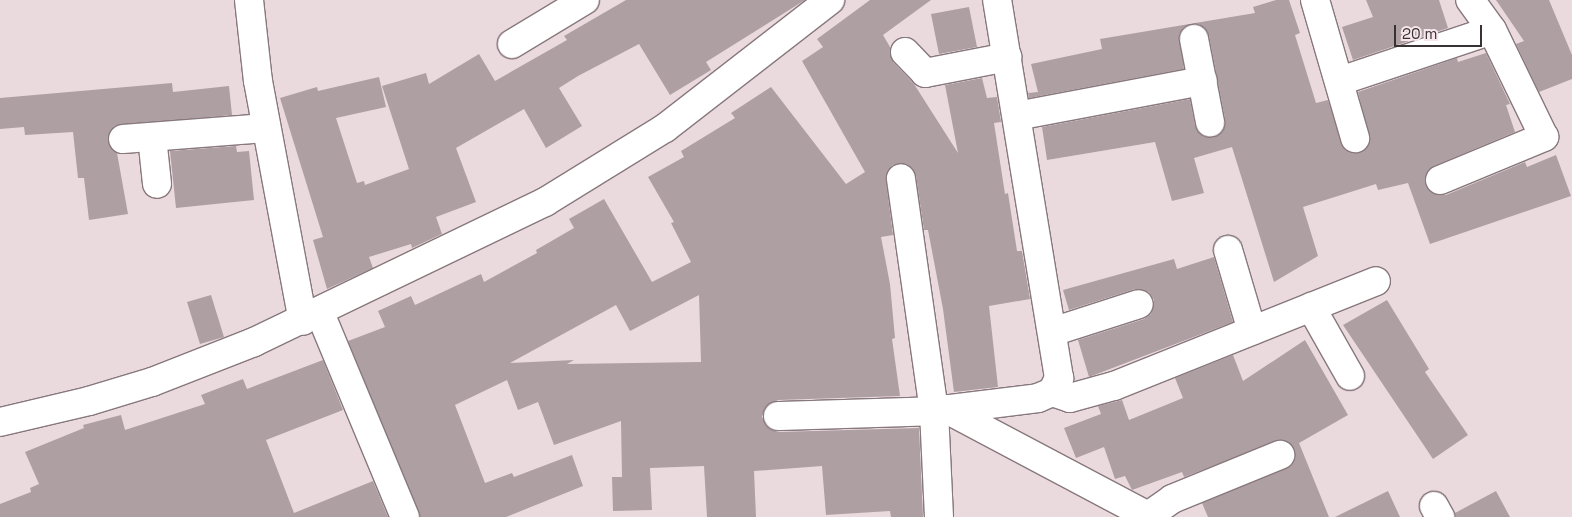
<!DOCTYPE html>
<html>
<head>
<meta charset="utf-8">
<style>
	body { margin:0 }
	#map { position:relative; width:1572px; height:517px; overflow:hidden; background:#eadade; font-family:"Space Grotesk",sans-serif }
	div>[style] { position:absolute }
	.building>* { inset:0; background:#ae9fa3 }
	.roads { filter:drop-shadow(1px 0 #87787d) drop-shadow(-1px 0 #87787d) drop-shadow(0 1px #87787d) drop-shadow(0 -1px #87787d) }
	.minor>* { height:28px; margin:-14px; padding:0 14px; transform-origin:14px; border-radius:14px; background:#fff }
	span { translate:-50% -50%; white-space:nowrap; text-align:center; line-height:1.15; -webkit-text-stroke:4px #f7e7ec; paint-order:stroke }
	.scale { position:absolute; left:1394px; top:25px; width:88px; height:22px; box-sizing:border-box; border:2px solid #383234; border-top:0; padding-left:6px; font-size:15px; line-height:18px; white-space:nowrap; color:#383234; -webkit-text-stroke:4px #f7e7ec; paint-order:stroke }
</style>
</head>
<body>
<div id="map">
	<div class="building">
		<i style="clip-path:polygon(626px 0,805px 0,706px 62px,711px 70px,670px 95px,639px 44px,578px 76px,559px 88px,582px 126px,546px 148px,524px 109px,456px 148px,476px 202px,436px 217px,442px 234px,412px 248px,411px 244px,369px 257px,373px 268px,327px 289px,313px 240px,323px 237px,280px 98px,317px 87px,318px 91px,379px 77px,386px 107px,336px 118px,357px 183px,364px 181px,365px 185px,409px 169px,382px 86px,426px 73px,429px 84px,479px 54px,495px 81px,567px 40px,564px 36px)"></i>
		<i style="clip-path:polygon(evenodd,870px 0,931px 0,883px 35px,890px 47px,893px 62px,914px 84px,958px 153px,945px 85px,982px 78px,987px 98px,997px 97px,1001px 122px,994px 123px,1005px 194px,1008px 193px,1017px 251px,1022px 251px,1030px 299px,989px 306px,998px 387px,954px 392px,943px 309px,928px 230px,924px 230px,916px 176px,907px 164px,892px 165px,886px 180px,893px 235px,881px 237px,890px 284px,895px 338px,892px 339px,900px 396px,778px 400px,765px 408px,762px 417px,770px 429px,778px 432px,919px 428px,923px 517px,891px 517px,890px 511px,826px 515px,822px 466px,754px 471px,756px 517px,707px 517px,704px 466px,650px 468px,652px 510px,613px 511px,612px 477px,622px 477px,621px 421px,554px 445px,538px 402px,518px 410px,507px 380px,455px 405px,485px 483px,512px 473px,514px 477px,572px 455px,583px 486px,506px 517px,420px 517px,348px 341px,385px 327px,378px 311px,411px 296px,415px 305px,481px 274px,484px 282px,537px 253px,536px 250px,574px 228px,569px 219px,604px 199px,652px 282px,691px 262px,671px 223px,674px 222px,648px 177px,684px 157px,681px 151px,735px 118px,731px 113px,771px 87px,846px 184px,865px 172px,802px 61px,823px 47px,817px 39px,870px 0,699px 295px,701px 362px,567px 364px,574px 360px,510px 363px,616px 305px,630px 331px,699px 295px)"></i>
		<i style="clip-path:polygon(1276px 0,1289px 0,1300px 33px,1295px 35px,1316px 103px,1328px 100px,1345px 150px,1360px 153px,1370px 141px,1358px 92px,1457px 58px,1458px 62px,1486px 53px,1510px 104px,1506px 105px,1515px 132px,1434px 166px,1425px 177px,1426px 186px,1437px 195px,1446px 195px,1525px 162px,1527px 167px,1556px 155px,1571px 196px,1430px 244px,1408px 183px,1378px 190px,1376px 184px,1303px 207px,1318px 256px,1274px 282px,1232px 147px,1194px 158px,1204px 193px,1172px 201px,1155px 142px,1047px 160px,1042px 127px,1190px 99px,1195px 125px,1204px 137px,1220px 134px,1225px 119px,1209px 36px,1199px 24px,1184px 27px,1179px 34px,1184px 69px,1029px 98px,1028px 93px,1038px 92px,1031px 64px,1102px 49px,1100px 39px,1255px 13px,1253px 7px)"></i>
		<i style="clip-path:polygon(1366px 0,1439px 0,1448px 28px,1353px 60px,1342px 27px,1373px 17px)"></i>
		<i style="clip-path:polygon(1496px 0,1549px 0,1572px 55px,1572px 79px,1539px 92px,1516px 44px,1524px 41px)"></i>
		<i style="clip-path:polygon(969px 7px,977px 47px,939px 54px,931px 14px)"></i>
		<i style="clip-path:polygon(172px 83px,173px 92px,229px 86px,232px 115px,114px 126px,108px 141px,117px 153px,128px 214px,89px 220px,84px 178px,78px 178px,73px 132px,25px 135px,24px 127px,0 129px,0 98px)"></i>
		<i style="clip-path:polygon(236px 146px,237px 152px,249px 151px,254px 200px,176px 208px,170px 151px)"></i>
		<i style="clip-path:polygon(1214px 257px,1233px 322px,1089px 377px,1078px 340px,1144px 319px,1151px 314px,1154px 300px,1149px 292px,1135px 289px,1069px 310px,1063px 290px,1174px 259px,1177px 269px)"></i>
		<i style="clip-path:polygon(211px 295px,224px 337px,200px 344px,187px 302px)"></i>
		<i style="clip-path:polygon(1387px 300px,1429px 369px,1425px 372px,1468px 435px,1433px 459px,1343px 325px)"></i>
		<i style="clip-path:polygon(1305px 340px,1348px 415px,1299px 443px,1329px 517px,1208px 517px,1202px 503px,1292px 465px,1295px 450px,1283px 440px,1184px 477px,1182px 472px,1132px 490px,1125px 476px,1115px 479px,1104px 447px,1076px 458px,1064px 428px,1101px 414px,1098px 406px,1122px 400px,1129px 420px,1183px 398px,1175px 378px,1233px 355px,1243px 381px)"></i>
		<i style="clip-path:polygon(323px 360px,343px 410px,266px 440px,294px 513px,373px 481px,388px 517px,0 517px,0 504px,31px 492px,30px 488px,39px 484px,25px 452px,84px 428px,83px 425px,121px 415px,125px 430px,205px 404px,201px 395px,243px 379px,247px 389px)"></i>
		<i style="clip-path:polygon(1388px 491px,1400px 517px,1335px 517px)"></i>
		<i style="clip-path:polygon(1496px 491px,1510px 517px,1456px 517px,1455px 513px)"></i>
	</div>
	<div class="roads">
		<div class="minor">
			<i style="left:249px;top:0;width:81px;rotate:83.7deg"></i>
			<i style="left:258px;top:81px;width:244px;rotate:79.4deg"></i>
			<i style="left:1315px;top:0;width:144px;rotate:73.8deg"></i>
			<i style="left:1194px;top:39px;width:85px;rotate:79.1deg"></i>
			<i style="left:512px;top:44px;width:85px;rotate:-31.1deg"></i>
			<i style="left:905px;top:52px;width:29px;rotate:46deg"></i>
			<i style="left:925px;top:73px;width:84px;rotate:-11deg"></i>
			<i style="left:1340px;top:81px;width:160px;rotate:-18.5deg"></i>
			<i style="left:1017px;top:116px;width:189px;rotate:-10.7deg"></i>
			<i style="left:152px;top:137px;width:47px;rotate:83.9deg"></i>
			<i style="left:123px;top:139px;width:143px;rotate:-4.4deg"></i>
			<i style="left:1440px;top:180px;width:113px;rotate:-22.5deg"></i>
			<i style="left:1544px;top:137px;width:119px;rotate:-115.9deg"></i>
			<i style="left:1492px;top:30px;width:37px;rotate:-126deg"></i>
			<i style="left:1228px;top:250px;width:84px;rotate:73.5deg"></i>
			<i style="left:1311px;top:307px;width:79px;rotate:60.5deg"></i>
			<i style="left:320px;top:313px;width:221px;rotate:67.4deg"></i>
			<i style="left:1052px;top:332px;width:91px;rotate:-17.8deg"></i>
			<i style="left:1052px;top:392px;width:19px;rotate:18deg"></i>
			<i style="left:1070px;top:398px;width:46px;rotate:-15.3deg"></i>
			<i style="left:1114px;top:386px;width:282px;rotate:-21.8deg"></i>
			<i style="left:946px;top:409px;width:231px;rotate:27.9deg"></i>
			<i style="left:778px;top:416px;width:156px;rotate:-1.8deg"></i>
			<i style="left:934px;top:411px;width:235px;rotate:-98.1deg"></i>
			<i style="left:0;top:422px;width:91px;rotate:-13.3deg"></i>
			<i style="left:89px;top:401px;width:66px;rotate:-16.8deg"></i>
			<i style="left:152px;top:382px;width:110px;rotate:-21.4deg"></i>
			<i style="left:254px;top:342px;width:323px;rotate:-25.7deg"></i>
			<i style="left:545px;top:202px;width:141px;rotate:-31.7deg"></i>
			<i style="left:665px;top:128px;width:209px;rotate:-37.8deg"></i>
			<i style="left:1434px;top:506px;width:13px;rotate:61deg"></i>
			<i style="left:1148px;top:516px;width:29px;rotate:-35deg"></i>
			<i style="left:1172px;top:499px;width:117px;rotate:-22.2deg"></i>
			<i style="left:939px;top:517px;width:106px;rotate:-92.7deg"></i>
			<i style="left:934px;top:411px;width:105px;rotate:-7.1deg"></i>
			<i style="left:1038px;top:398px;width:15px;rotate:-23deg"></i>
			<i style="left:1052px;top:392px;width:16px;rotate:-63deg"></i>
			<i style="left:1059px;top:378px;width:383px;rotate:-99.3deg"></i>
		</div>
	</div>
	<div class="scale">20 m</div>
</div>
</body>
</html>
